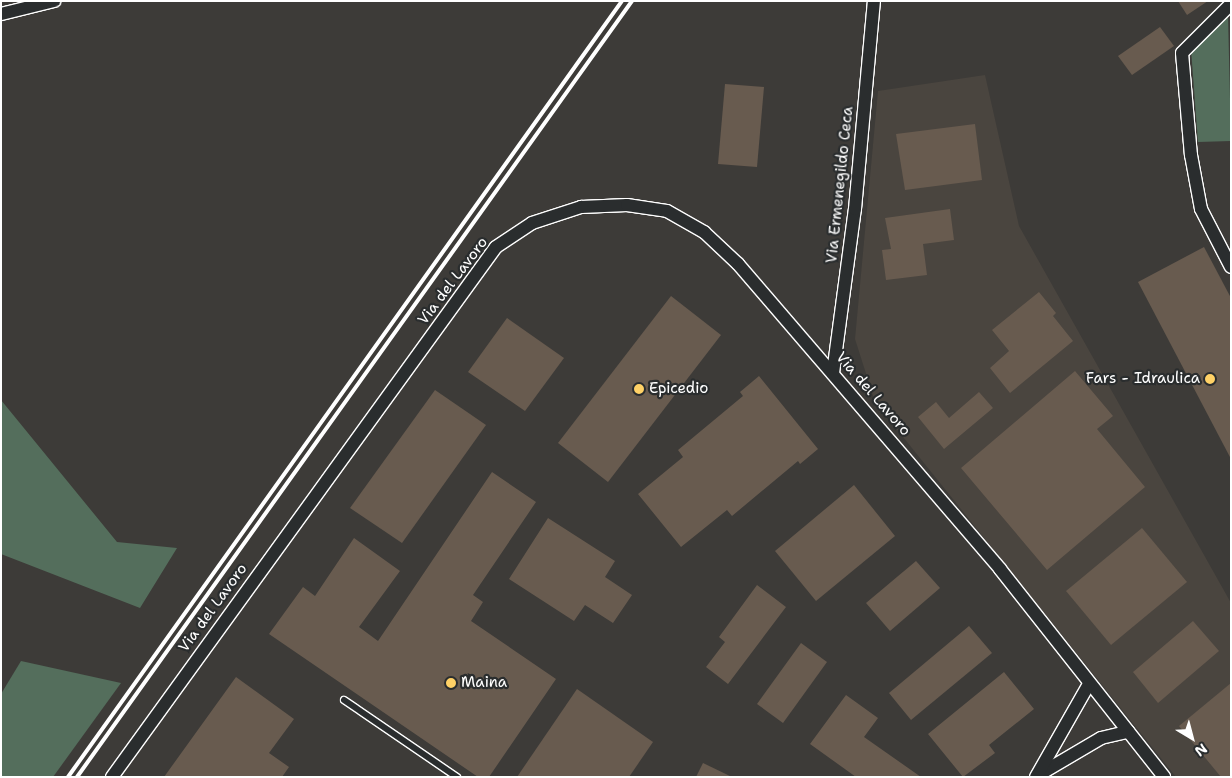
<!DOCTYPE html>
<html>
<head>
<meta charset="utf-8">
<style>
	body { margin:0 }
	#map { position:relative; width:1232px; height:778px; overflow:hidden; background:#3d3b38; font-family:"Shantell Sans",sans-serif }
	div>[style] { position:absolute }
	.built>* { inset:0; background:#4a453f }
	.green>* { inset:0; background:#546e5c }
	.building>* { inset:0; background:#685b4f }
	.roads { filter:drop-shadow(1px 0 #fff) drop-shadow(-1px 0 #fff) drop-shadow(0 1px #fff) drop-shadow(0 -1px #fff) }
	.lane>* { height:6px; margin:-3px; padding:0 3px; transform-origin:3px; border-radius:3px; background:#2a2d2e }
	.street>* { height:12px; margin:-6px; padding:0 6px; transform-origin:6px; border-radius:6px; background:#2a2d2e }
	.rail>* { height:4px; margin:-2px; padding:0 2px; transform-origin:2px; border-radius:2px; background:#fff }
	.dots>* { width:14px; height:14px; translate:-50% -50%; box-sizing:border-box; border:2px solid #2a2d2e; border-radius:50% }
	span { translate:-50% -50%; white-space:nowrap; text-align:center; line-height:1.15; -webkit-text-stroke:4.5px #2a2d2e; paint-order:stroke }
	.street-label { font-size:15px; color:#fff }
	.poi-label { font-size:15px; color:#fff }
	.right { translate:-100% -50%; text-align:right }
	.left { translate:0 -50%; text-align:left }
	.frame { position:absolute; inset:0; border:2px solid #fff; pointer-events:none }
	.north { position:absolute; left:1167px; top:713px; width:50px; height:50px; -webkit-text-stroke:4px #2a2d2e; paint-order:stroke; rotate:143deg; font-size:14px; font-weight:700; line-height:20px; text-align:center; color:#fff }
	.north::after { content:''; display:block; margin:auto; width:18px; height:22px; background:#fff; clip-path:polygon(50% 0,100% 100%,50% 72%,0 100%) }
</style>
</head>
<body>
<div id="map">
	<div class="built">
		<i style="clip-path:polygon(985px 75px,1019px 226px,1231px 603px,1231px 777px,1176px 777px,875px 402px,855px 339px,878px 91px)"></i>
	</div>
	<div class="green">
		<i style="clip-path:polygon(1228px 15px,1231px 141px,1198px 142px,1191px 49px)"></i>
		<i style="clip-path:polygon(1px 400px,117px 542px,177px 548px,140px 608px,1px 554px)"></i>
		<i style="clip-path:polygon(21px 661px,121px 683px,53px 777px,1px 777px,1px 694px)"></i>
	</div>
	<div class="building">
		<i style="clip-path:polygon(1178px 1px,1208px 1px,1187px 15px)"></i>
		<i style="clip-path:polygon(1160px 27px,1174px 46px,1132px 75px,1118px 56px)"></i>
		<i style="clip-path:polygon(725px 84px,764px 87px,757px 167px,718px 164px)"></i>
		<i style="clip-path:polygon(975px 124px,982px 180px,905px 190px,896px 134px)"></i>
		<i style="clip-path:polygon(950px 209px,954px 240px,923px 244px,927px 275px,886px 280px,882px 250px,891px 249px,885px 218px)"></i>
		<i style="clip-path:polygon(1204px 247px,1231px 298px,1231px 459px,1138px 282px)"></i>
		<i style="clip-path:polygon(1039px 292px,1056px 313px,1053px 316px,1073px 341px,1010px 393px,990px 368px,1009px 351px,992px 330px)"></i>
		<i style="clip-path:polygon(671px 296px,721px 335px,608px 482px,558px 443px)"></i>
		<i style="clip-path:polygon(507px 318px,564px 358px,525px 411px,468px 372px)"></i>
		<i style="clip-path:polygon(1075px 371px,1113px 416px,1097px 429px,1145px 487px,1047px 570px,961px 468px)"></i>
		<i style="clip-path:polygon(759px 376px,818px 449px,800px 464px,798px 461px,732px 516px,727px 510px,681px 547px,638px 494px,683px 457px,678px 450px,743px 396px,740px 392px)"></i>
		<i style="clip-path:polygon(435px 390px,486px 425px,402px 543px,350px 508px)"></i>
		<i style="clip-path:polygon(979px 392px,993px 408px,944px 449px,918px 417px,936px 402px,949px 418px)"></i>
		<i style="clip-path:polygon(492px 472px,536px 502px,473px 595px,483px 602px,471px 621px,556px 679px,489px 777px,478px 777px,269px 634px,303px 587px,315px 596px,354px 538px,400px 571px,359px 627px,378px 641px)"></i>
		<i style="clip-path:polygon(854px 485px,895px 536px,816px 601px,775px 551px)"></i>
		<i style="clip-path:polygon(548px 518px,615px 561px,605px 577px,632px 595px,613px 623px,585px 605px,574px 621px,509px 579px)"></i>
		<i style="clip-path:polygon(1142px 528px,1187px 582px,1111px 645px,1066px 591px)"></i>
		<i style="clip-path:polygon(916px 561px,940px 588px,890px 631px,866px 603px)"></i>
		<i style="clip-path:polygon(757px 585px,786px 607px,728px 684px,706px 667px,725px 642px,719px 637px)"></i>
		<i style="clip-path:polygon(1193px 621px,1219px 651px,1158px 703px,1133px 672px)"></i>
		<i style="clip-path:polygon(969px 626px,992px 653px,911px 720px,889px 693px)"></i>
		<i style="clip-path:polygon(801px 643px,827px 662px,783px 723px,757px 704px)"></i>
		<i style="clip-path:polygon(1004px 672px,1034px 709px,989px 745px,995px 753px,963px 777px,928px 734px)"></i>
		<i style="clip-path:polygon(236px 677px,294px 719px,269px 753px,289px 767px,282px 777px,164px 777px)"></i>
		<i style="clip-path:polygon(1231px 683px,1231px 777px,1221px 777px,1179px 726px)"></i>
		<i style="clip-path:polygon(577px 689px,653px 742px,629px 777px,517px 777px)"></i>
		<i style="clip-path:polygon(846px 695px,878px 718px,864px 737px,921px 777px,856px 777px,810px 744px)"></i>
		<i style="clip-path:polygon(703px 763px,732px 777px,696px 777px)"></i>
	</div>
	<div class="roads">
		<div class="lane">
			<i style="left:344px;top:700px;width:137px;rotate:34.3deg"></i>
		</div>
		<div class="street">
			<i style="left:1231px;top:4px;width:69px;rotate:135deg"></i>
			<i style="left:1182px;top:53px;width:102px;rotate:85deg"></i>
			<i style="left:1191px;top:155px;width:55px;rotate:79.5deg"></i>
			<i style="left:1201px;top:209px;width:65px;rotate:62.7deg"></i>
			<i style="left:1px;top:14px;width:55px;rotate:-13.8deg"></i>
			<i style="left:833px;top:373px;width:165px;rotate:-82.4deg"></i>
			<i style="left:855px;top:209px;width:209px;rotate:-84.8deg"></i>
			<i style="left:1040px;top:774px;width:71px;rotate:-30.5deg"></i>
			<i style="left:1101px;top:738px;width:28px;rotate:-13deg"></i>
			<i style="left:112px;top:777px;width:654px;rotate:-54.08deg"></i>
			<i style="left:496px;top:247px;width:43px;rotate:-33.7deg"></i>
			<i style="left:532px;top:223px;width:52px;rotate:-18.1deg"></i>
			<i style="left:581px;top:207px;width:46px;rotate:-2.5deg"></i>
			<i style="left:627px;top:205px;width:40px;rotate:8.5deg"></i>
			<i style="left:667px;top:211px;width:43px;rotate:29.6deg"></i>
			<i style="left:704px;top:232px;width:47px;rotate:43.3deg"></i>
			<i style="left:738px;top:264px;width:402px;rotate:49.3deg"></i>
			<i style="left:1000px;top:569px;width:265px;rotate:51.7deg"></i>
			<i style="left:1036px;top:777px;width:107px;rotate:-60.3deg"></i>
		</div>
	</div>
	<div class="rail">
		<i style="left:68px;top:777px;width:953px;rotate:-54.48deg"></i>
		<i style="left:77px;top:777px;width:954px;rotate:-54.43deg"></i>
	</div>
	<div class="dots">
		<i style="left:1210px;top:379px;background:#ffd166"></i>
		<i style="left:639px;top:389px;background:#ffd166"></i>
		<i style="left:451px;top:683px;background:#ffd166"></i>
	</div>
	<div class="street-label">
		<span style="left:840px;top:185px;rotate:-84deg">Via Ermenegildo Ceca</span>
		<span style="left:453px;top:281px;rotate:-53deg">Via del Lavoro</span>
		<span style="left:873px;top:394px;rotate:49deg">Via del Lavoro</span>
		<span style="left:213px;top:608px;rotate:-54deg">Via del Lavoro</span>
	</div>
	<div class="poi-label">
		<span class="right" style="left:1200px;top:379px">Fars - Idraulica</span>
		<span class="left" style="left:649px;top:389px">Epicedio</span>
		<span class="left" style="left:461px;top:683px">Maina</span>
	</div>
	<div class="frame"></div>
	<div class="north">N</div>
</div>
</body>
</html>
